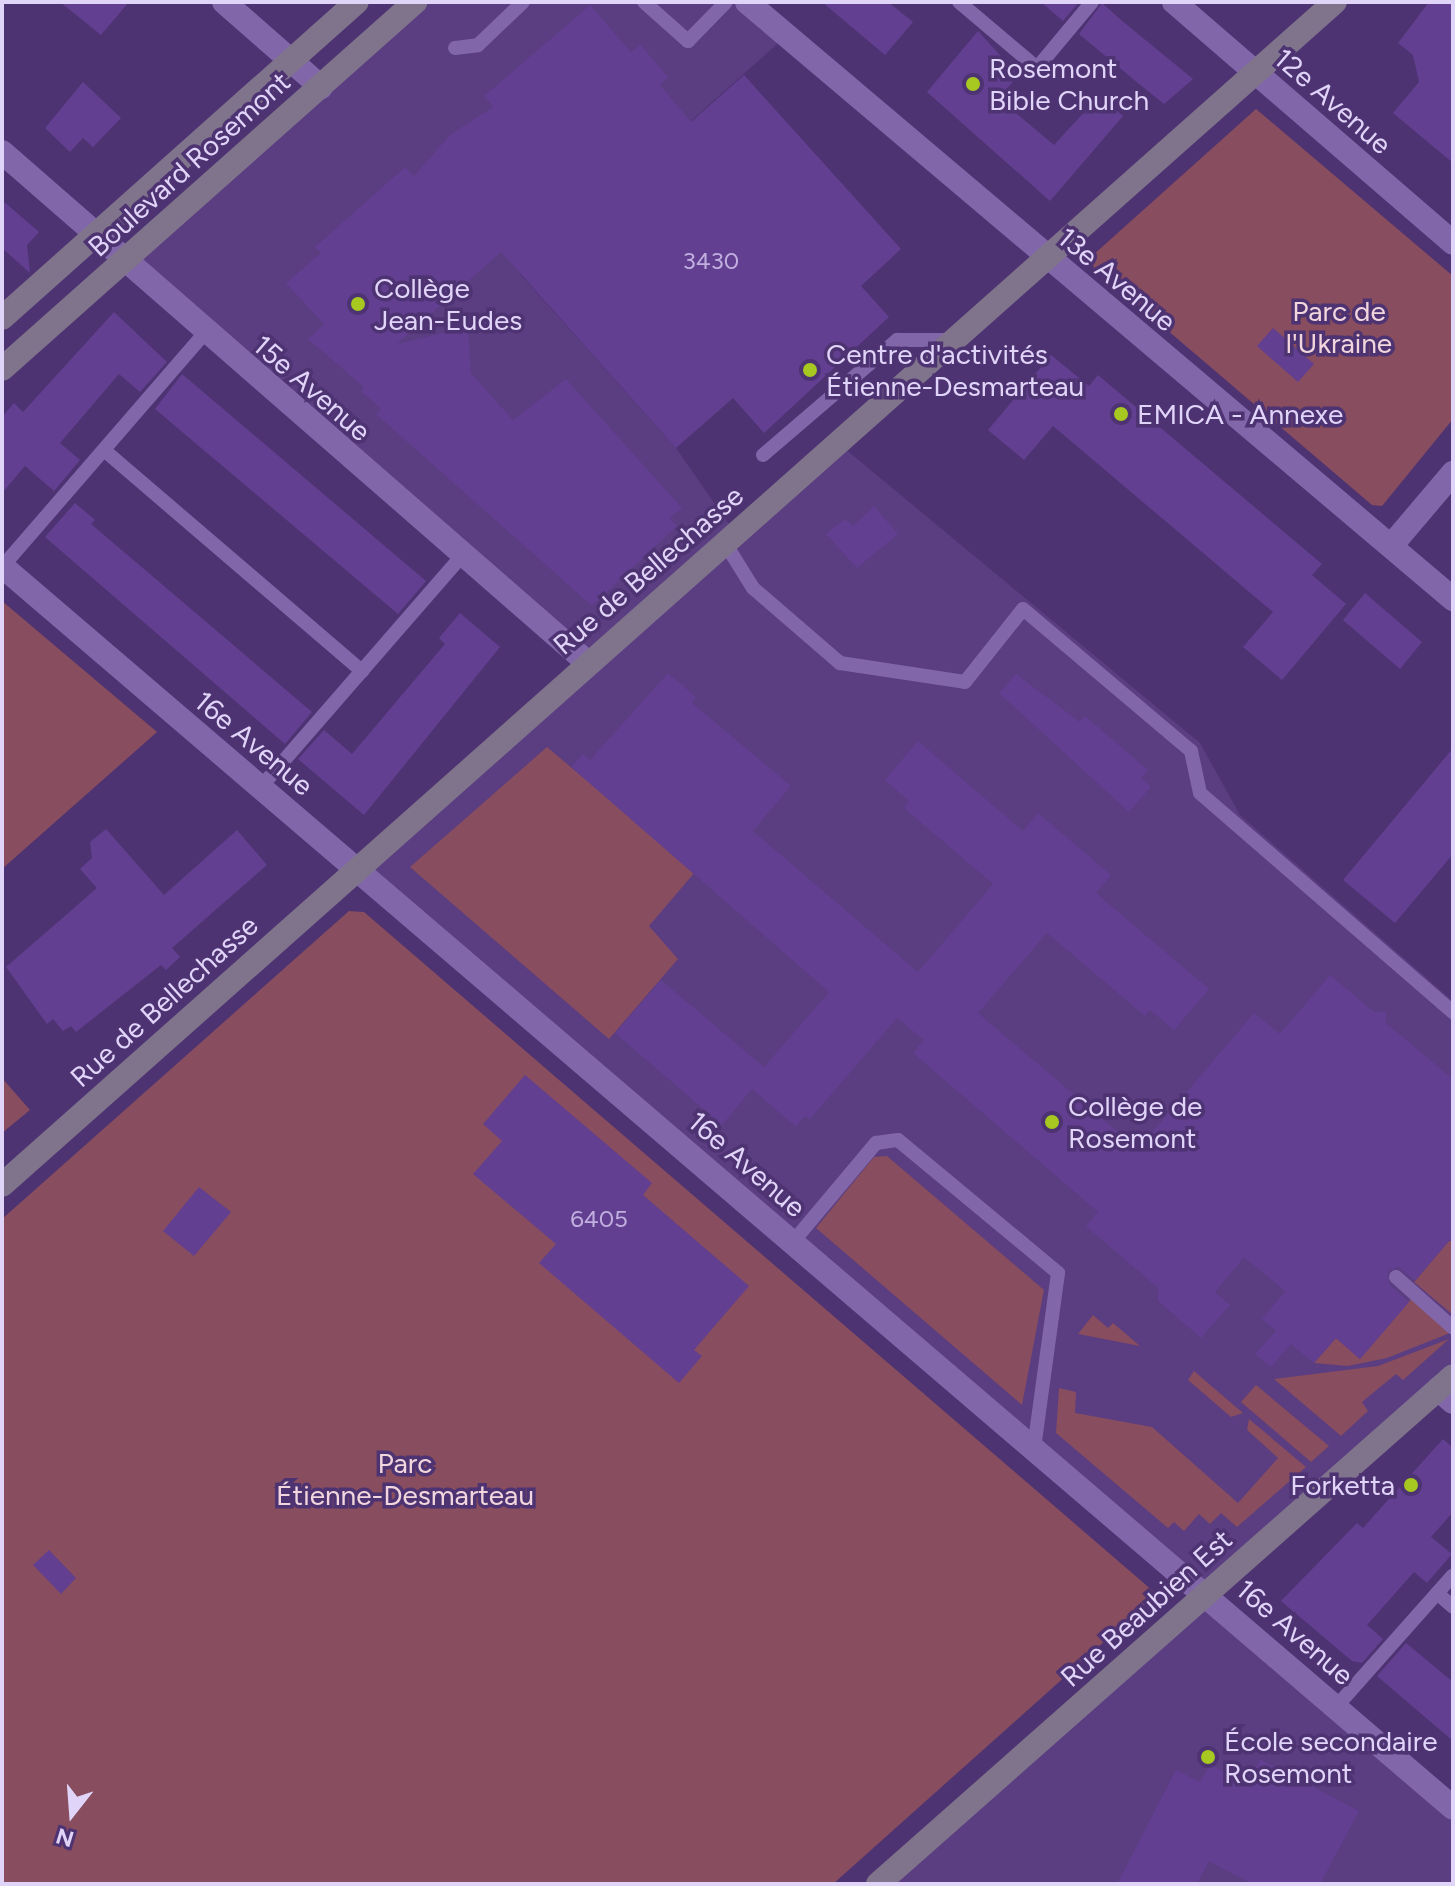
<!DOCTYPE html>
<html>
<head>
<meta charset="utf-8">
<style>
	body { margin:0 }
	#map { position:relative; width:1455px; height:1886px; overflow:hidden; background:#4e3372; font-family:Figtree,sans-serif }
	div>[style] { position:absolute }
	.built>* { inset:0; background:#5b3d81 }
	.green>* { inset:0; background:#884d5e }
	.building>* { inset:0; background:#623f91 }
	.lane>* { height:14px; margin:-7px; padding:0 7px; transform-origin:7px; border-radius:7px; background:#8167aa }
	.street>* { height:24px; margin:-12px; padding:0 12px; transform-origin:12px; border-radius:12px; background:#8167aa }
	.secondary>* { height:24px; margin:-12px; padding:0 12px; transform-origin:12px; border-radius:12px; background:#80748c }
	.dots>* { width:22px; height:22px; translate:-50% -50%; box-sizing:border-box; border:4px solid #4e3372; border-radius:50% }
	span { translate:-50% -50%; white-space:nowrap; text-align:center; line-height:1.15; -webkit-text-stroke:7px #4e3372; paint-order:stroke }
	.number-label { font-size:24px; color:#c1afdf }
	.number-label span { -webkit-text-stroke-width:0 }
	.poi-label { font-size:28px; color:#e1d4f9 }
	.left { translate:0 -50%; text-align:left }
	.right { translate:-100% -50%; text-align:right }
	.street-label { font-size:28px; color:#e1d4f9 }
	.park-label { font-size:28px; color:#f2d6dd }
	.frame { position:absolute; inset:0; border:4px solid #e1d4f9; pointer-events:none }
	.north { position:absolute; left:32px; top:1774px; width:80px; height:80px; -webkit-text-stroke:6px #4e3372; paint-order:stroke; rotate:197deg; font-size:22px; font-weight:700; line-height:32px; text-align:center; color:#e1d4f9 }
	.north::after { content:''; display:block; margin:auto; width:28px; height:36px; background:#e1d4f9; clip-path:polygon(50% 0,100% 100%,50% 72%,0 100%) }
</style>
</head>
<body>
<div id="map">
	<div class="built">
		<i style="clip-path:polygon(416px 2px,747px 2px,786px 36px,520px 274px,676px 448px,735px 533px,838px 443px,1200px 743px,1240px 815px,1453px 1001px,1453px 1376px,1206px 1594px,1453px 1808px,1453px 1884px,878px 1884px,1205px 1595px,357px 869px,588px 663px,122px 262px)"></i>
	</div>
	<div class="green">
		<i style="clip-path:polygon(1256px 109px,1453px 276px,1453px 419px,1382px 506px,1372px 505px,1091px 265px,1092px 256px)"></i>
		<i style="clip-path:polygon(2px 601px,157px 732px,2px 869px)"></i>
		<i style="clip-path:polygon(547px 747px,695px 872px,649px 926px,678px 959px,609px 1039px,410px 867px)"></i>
		<i style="clip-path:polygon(349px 911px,364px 912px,1153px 1591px,1153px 1598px,833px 1884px,2px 1884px,2px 1219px)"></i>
		<i style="clip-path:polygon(2px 1078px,30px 1110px,2px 1133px)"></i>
		<i style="clip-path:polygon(887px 1156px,1044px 1290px,1022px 1405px,816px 1228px,874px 1157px)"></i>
		<i style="clip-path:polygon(1449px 1241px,1453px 1241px,1453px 1315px,1414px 1282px)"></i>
		<i style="clip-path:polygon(1411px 1299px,1450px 1333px,1387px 1358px,1348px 1366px,1314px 1363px,1336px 1338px,1360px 1359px)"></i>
		<i style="clip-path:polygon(1093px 1315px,1108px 1328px,1113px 1323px,1140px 1346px,1078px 1334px)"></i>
		<i style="clip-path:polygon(1449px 1339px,1403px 1380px,1396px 1374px,1362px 1402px,1368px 1411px,1341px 1436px,1274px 1379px,1378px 1366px)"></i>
		<i style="clip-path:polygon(1194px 1371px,1243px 1413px,1231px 1417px,1188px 1380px)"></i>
		<i style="clip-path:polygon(1256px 1385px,1329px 1446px,1311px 1462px,1241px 1402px)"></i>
		<i style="clip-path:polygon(1059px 1388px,1076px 1392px,1075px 1413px,1152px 1427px,1238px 1503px,1278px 1458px,1247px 1430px,1249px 1419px,1306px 1467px,1237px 1527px,1221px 1513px,1210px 1524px,1199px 1514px,1184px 1531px,1174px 1522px,1168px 1528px,1056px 1433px)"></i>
	</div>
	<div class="building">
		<i style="clip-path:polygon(60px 2px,129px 2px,101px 35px)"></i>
		<i style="clip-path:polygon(822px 2px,888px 2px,913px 22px,885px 55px)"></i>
		<i style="clip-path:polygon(1041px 2px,1079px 2px,1063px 21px)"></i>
		<i style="clip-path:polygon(1429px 2px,1453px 2px,1453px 163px,1393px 113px,1419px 82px,1413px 55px,1398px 43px)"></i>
		<i style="clip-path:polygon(1102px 3px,1121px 20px,1193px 79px,1164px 104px,1138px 83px,1079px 34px)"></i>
		<i style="clip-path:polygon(590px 5px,631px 52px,640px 44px,668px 77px,660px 85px,691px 122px,744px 75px,901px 249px,861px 286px,889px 317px,764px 433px,733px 398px,676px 448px,501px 252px,397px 344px,468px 327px,471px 373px,513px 420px,566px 379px,682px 508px,670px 518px,677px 526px,592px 606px,376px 414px,381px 409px,361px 391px,364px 387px,308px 339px,324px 324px,286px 283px,321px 253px,315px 247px,405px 167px,414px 176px,450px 135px,493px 107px,484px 96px)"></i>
		<i style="clip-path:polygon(978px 31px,1018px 75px,999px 99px,1054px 145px,1099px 96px,1123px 116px,1050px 201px,927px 92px)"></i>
		<i style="clip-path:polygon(83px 82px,121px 118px,93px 147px,83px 138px,70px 152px,45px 128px)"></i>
		<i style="clip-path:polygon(2px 200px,39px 232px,27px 245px,30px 273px,2px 248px)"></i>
		<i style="clip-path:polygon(114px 312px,167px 362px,140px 392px,119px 374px,60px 443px,80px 460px,54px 491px,25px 466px,2px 493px,2px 417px,14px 403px,23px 412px)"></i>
		<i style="clip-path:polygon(1273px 328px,1314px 364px,1298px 382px,1257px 346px)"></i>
		<i style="clip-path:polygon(1051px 355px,1089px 386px,1098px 375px,1322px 564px,1312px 575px,1346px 604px,1282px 680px,1243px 647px,1273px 612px,1053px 426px,1024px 460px,988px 430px)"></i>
		<i style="clip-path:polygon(182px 374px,426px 581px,398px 614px,155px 409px)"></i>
		<i style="clip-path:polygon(75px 503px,95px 520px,91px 524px,312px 712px,285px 744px,45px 537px)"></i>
		<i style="clip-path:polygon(874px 506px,898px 534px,857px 568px,826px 534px,845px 519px,853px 526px)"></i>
		<i style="clip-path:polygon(1365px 593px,1422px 642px,1400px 669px,1343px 620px)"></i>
		<i style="clip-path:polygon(460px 613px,500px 647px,364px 815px,298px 759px,324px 730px,352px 754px,445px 644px,439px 638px)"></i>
		<i style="clip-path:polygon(668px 673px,696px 697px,692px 703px,791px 786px,753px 831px,918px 972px,993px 884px,904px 808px,909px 801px,885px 780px,918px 741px,1023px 831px,1038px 813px,1111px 875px,1096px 893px,1209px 989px,1174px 1030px,1150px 1010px,1145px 1016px,1047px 933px,978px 1013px,1138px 1149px,1254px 1013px,1280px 1034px,1330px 975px,1374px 1012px,1386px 1012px,1386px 1023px,1453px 1079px,1453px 1236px,1415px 1281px,1399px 1267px,1388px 1271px,1389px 1284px,1409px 1302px,1360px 1359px,1336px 1338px,1314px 1363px,1291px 1344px,1271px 1367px,1255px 1354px,1276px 1331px,1262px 1319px,1285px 1291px,1244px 1257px,1215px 1292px,1230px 1305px,1201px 1338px,1158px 1301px,1158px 1288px,1086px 1226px,1098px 1212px,913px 1053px,924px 1040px,897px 1018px,810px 1119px,805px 1116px,796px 1127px,752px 1089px,722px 1125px,615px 1033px,661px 980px,764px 1067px,829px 992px,571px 767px,583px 754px,590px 760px)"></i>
		<i style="clip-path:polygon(1016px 674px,1080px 722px,1085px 716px,1148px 770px,1141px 778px,1151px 787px,1129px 812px,999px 693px)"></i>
		<i style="clip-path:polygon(1453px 748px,1453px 854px,1395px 923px,1343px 880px)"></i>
		<i style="clip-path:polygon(106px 829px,164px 895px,237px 830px,267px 865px,172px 948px,180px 957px,166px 970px,161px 965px,76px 1032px,71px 1026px,63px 1031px,53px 1019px,47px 1024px,6px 967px,97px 888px,80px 869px,92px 858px,90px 842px)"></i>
		<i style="clip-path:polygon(525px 1075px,652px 1183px,643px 1195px,749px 1286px,694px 1350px,702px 1356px,679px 1383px,539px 1263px,556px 1244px,473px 1174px,502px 1141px,483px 1124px)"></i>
		<i style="clip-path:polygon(199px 1187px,231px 1212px,194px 1256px,163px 1231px)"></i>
		<i style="clip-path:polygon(1443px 1439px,1453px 1448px,1453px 1512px,1431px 1537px,1452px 1554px,1427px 1583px,1414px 1572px,1367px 1625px,1383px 1639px,1362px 1663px,1352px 1661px,1281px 1601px,1357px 1523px,1363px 1528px)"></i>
		<i style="clip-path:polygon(49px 1550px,76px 1578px,61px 1594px,33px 1565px)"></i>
		<i style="clip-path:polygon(1406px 1643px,1453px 1682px,1453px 1741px,1377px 1676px)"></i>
		<i style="clip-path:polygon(1260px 1759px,1359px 1811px,1320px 1884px,1252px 1884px,1209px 1861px,1197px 1884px,1117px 1884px,1176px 1770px,1200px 1782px,1210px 1764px,1248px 1784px)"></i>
	</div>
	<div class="lane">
		<i style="left:644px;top:2px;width:59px;rotate:41.6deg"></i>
		<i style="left:688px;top:41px;width:54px;rotate:-45.7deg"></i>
		<i style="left:959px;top:2px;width:102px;rotate:40.2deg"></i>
		<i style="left:1037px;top:68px;width:86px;rotate:-50.2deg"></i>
		<i style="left:455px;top:48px;width:23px;rotate:-7deg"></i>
		<i style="left:478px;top:45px;width:62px;rotate:-43.7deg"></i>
		<i style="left:104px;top:450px;width:340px;rotate:40.6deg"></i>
		<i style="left:763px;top:455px;width:177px;rotate:-40.6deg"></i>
		<i style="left:897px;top:340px;width:55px"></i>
		<i style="left:725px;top:543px;width:53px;rotate:58.1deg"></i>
		<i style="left:753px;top:588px;width:115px;rotate:40.8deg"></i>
		<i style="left:840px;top:663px;width:126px;rotate:8.6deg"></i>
		<i style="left:965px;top:682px;width:93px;rotate:-51.5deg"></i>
		<i style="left:1023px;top:609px;width:220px;rotate:40.2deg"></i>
		<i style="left:1191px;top:751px;width:43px;rotate:77.9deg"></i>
		<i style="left:1200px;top:793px;width:335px;rotate:40.9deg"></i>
		<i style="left:3px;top:566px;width:307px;rotate:-49.1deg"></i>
		<i style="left:260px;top:788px;width:308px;rotate:-49deg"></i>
		<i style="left:792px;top:1243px;width:131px;rotate:-50deg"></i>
		<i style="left:876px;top:1143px;width:22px;rotate:-8deg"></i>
		<i style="left:898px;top:1140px;width:208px;rotate:39.7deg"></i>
		<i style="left:1058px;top:1273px;width:178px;rotate:97.8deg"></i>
		<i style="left:1396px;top:1277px;width:76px;rotate:41.8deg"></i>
		<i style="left:1437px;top:1593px;width:21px;rotate:41deg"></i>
		<i style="left:1336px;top:1707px;width:176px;rotate:-48.4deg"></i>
	</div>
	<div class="street">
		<i style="left:224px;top:2px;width:129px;rotate:41.2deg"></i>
		<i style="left:747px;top:2px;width:925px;rotate:40.22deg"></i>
		<i style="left:1174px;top:2px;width:369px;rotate:40.8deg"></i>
		<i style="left:2px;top:152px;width:778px;rotate:41.09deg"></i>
		<i style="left:1391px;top:546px;width:96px;rotate:-49.7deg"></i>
		<i style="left:2px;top:566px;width:1910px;rotate:40.56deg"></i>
		<i style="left:1438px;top:1389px;width:20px;rotate:41deg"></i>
	</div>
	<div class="secondary">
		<i style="left:2px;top:318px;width:475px;rotate:-41.7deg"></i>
		<i style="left:2px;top:369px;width:553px;rotate:-41.62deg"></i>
		<i style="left:2px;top:1185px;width:1782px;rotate:-41.59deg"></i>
		<i style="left:878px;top:1884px;width:767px;rotate:-41.46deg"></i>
	</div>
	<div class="dots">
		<i style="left:973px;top:84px;background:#a6c820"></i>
		<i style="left:358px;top:304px;background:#a6c820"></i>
		<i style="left:810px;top:370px;background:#a6c820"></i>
		<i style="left:1121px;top:414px;background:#a6c820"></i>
		<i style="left:1052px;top:1122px;background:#a6c820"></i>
		<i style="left:1411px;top:1485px;background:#a6c820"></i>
		<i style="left:1208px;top:1757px;background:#a6c820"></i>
	</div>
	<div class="number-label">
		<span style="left:711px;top:261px">3430</span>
		<span style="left:599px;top:1219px">6405</span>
	</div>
	<div class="poi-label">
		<span class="left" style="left:989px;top:84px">Rosemont<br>Bible Church</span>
		<span class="left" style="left:374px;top:304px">Collège<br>Jean-Eudes</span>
		<span class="left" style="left:826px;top:370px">Centre d'activités<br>Étienne-Desmarteau</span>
		<span class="left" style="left:1137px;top:414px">EMICA - Annexe</span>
		<span class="left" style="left:1068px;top:1122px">Collège de<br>Rosemont</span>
		<span class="right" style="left:1395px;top:1485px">Forketta</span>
		<span class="left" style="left:1224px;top:1757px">École secondaire<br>Rosemont</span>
	</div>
	<div class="street-label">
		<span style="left:1333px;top:101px;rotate:41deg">12e Avenue</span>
		<span style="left:189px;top:164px;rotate:-42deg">Boulevard Rosemont</span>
		<span style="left:1117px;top:279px;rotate:40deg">13e Avenue</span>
		<span style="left:312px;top:388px;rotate:41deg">15e Avenue</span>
		<span style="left:648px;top:570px;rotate:-41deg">Rue de Bellechasse</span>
		<span style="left:254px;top:743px;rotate:40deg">16e Avenue</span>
		<span style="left:164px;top:1001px;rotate:-42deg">Rue de Bellechasse</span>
		<span style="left:747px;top:1164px;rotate:41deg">16e Avenue</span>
		<span style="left:1146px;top:1608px;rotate:-42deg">Rue Beaubien Est</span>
		<span style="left:1295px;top:1632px;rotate:41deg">16e Avenue</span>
	</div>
	<div class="park-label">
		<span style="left:1339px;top:327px">Parc de<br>l'Ukraine</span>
		<span style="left:405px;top:1479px">Parc<br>Étienne-Desmarteau</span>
	</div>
	<div class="frame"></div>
	<div class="north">N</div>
</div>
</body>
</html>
